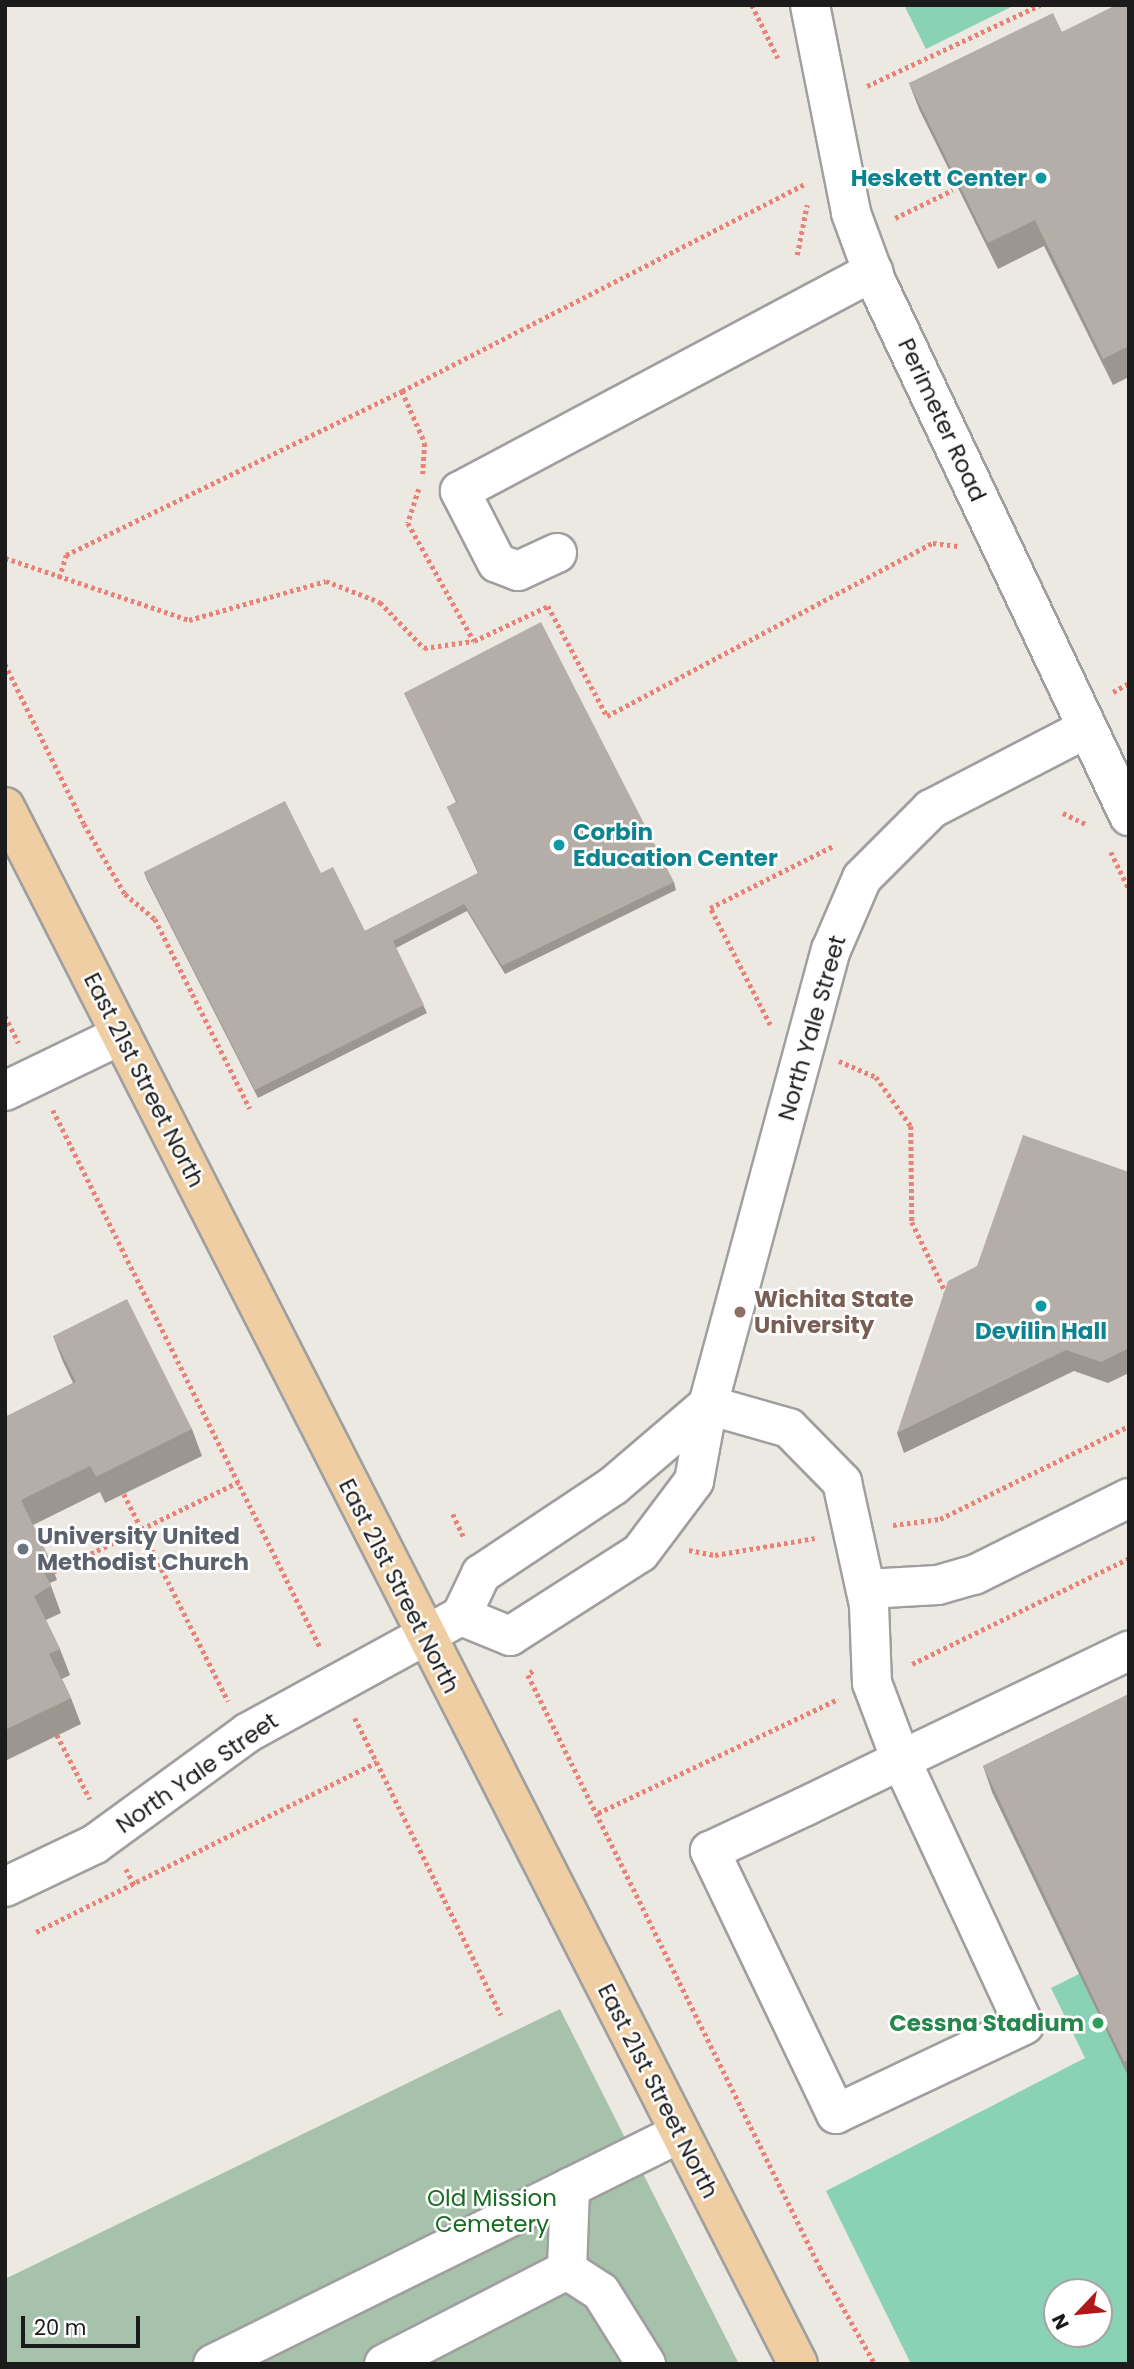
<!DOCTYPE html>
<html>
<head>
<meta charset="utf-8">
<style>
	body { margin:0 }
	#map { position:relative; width:1134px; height:2369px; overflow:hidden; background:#ece9e2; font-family:Poppins,sans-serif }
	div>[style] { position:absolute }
	.cemetery>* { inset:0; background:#a6c2aa }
	.pitch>* { inset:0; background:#89d2b6 }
	.path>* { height:4.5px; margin-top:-2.25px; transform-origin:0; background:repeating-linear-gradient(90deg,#e88276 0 3.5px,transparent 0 7px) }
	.roads { filter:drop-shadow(2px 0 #9f9f9f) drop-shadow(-2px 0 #9f9f9f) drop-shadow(0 2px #9f9f9f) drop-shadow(0 -2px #9f9f9f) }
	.minor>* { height:38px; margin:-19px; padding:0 19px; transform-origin:19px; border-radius:19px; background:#fff }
	.major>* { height:38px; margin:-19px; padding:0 19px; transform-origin:19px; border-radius:19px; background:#f0cea3 }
	.wall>* { inset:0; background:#9c9690 }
	.building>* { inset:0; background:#b5aea8 }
	.dots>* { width:19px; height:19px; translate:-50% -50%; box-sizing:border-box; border:4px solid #fff; border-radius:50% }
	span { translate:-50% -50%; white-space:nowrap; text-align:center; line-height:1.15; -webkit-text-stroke:5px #fff; paint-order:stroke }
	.culture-label { font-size:23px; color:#0d838f; font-weight:700 }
	.right { translate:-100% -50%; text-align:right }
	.left { translate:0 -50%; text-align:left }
	.street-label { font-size:23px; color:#1b1b1b }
	.education-label { font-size:23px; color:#785e54; font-weight:700 }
	.worship-label { font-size:23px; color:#5b616d; font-weight:700 }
	.leisure-label { font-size:23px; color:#27864d; font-weight:700 }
	.park-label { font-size:23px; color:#176b1e }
	.frame { position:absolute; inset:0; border:7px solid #1b1b1b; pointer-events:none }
	.north { position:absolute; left:1043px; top:2278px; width:70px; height:70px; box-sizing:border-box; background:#fff; border:2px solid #a4a4a4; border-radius:50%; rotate:244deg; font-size:19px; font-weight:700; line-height:28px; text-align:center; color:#1b1b1b }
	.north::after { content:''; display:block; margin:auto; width:24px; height:32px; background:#b01718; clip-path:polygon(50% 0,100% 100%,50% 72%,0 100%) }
	.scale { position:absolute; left:21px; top:2316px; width:119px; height:32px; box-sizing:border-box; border:4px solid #1b1b1b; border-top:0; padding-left:9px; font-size:21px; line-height:24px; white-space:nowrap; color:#1b1b1b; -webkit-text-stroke:5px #fff; paint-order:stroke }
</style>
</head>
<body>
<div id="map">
	<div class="cemetery">
		<i style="clip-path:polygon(560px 2009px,739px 2364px,5px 2364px,5px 2279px)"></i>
	</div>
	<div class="pitch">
		<i style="clip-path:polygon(904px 5px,1015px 5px,926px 49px)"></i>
		<i style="clip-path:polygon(evenodd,1129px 1725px,1129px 2364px,911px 2364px,826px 2191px,1085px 2058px,1051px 1988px,1079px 1974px,992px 1792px,1129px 1725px,1057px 2292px,1099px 2292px,1099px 2334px,1057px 2334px,1057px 2292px)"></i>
	</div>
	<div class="path">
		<i style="left:752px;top:5px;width:59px;rotate:63.9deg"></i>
		<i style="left:867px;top:86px;width:191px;rotate:-25.1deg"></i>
		<i style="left:895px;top:218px;width:64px;rotate:-25.8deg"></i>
		<i style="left:797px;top:255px;width:51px;rotate:-78.7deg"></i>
		<i style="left:402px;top:391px;width:454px;rotate:-27.2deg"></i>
		<i style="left:419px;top:489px;width:36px;rotate:108deg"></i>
		<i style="left:408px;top:523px;width:135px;rotate:60.8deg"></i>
		<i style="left:5px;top:558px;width:194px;rotate:18.6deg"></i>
		<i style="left:189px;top:620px;width:142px;rotate:-15.9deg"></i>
		<i style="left:326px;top:581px;width:58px;rotate:21.3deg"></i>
		<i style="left:380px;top:602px;width:64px;rotate:46.3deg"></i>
		<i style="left:424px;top:648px;width:50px;rotate:-8deg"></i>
		<i style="left:474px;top:641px;width:82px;rotate:-25.3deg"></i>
		<i style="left:548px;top:606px;width:125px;rotate:61.8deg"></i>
		<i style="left:607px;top:716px;width:369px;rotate:-28deg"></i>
		<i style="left:933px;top:543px;width:26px;rotate:7deg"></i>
		<i style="left:59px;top:578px;width:24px;rotate:-73deg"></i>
		<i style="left:66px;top:555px;width:374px;rotate:-26deg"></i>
		<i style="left:402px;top:391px;width:57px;rotate:66.1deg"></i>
		<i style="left:425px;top:443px;width:31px;rotate:94deg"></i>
		<i style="left:5px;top:664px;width:178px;rotate:63.7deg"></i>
		<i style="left:84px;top:824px;width:81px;rotate:59.6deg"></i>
		<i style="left:125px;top:894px;width:39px;rotate:40deg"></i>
		<i style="left:155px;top:919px;width:212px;rotate:63.4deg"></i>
		<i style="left:1113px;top:692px;width:18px;rotate:-29deg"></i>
		<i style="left:1063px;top:813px;width:28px;rotate:26deg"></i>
		<i style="left:1111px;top:852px;width:41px;rotate:64.1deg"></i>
		<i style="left:5px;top:1016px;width:30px;rotate:63deg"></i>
		<i style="left:770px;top:1025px;width:131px;rotate:-117.1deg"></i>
		<i style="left:710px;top:908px;width:140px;rotate:-26.7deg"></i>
		<i style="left:839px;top:1061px;width:40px;rotate:23.4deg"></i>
		<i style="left:876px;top:1077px;width:60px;rotate:54.5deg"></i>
		<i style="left:911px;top:1126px;width:96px;rotate:89.4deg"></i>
		<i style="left:912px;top:1222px;width:79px;rotate:64.4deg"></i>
		<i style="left:53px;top:1110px;width:600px;rotate:63.56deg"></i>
		<i style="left:124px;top:1494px;width:232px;rotate:63.3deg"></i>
		<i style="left:453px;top:1514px;width:26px;rotate:65deg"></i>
		<i style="left:893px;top:1525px;width:47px;rotate:-7.3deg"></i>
		<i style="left:940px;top:1519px;width:211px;rotate:-26.2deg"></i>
		<i style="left:689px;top:1550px;width:26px;rotate:11deg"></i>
		<i style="left:715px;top:1555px;width:101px;rotate:-9.6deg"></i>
		<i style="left:53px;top:1572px;width:206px;rotate:-25.9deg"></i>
		<i style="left:912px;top:1664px;width:242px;rotate:-26deg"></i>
		<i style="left:533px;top:1671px;width:6px;rotate:141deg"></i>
		<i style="left:528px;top:1675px;width:660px;rotate:63.75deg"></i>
		<i style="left:820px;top:2267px;width:112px;rotate:60.4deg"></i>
		<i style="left:355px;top:1718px;width:331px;rotate:63.8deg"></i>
		<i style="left:57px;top:1735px;width:72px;rotate:62.7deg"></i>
		<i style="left:598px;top:1813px;width:266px;rotate:-25.4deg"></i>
		<i style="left:126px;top:1869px;width:19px;rotate:62deg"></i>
		<i style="left:36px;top:1932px;width:381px;rotate:-26.5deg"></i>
	</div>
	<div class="roads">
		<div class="minor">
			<i style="left:810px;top:5px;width:212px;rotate:78.8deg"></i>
			<i style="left:851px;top:213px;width:72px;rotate:69.8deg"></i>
			<i style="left:876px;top:281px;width:592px;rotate:64.69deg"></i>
			<i style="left:557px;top:553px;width:43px;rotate:155.2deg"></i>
			<i style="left:518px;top:571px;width:22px;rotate:-159deg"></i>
			<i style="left:497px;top:563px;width:81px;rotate:-117.2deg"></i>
			<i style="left:460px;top:491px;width:468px;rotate:-28deg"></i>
			<i style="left:5px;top:1091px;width:129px;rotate:-25.8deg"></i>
			<i style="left:708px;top:1405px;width:84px;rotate:15.9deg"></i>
			<i style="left:789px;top:1428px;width:76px;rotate:45.5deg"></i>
			<i style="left:842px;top:1482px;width:126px;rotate:77.6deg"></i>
			<i style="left:869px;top:1605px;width:78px;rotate:87.8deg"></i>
			<i style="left:872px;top:1683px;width:82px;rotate:69.4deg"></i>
			<i style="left:901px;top:1760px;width:292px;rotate:65.1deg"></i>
			<i style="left:1024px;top:2025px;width:208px;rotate:154.7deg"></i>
			<i style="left:836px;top:2114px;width:292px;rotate:-115.6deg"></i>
			<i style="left:710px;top:1851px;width:104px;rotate:-25.1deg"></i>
			<i style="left:804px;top:1807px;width:108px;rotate:-25.9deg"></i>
			<i style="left:901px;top:1760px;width:253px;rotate:-25.6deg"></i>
			<i style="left:866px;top:1589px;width:72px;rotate:-3.2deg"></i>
			<i style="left:938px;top:1585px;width:37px;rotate:-16deg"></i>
			<i style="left:974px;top:1575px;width:173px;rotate:-26.4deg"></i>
			<i style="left:461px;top:1616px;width:53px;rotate:22.2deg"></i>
			<i style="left:510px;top:1636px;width:154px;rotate:-32.6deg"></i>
			<i style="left:640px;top:1553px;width:90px;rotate:-53.1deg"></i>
			<i style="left:694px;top:1481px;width:77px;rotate:-79.6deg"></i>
			<i style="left:708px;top:1405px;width:471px;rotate:-74.9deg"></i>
			<i style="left:831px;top:950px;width:78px;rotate:-66.7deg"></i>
			<i style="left:862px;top:878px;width:98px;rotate:-45deg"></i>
			<i style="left:931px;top:809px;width:176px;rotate:-27.4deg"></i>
			<i style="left:5px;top:1887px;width:100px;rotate:-25.5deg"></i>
			<i style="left:95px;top:1844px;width:188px;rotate:-36.1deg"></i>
			<i style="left:247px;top:1733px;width:244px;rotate:-28.7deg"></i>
			<i style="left:461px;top:1616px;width:47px;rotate:-64.5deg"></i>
			<i style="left:481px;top:1574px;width:159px;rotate:-33.7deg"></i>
			<i style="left:613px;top:1486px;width:125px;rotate:-40.5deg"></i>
			<i style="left:567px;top:2270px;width:40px;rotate:32.9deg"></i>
			<i style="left:601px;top:2292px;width:85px;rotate:58deg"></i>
			<i style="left:213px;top:2364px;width:521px;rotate:-26.32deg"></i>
			<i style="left:384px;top:2364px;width:206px;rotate:-27.2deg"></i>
			<i style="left:567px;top:2270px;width:83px;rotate:-87.9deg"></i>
		</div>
		<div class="major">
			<i style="left:5px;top:807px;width:1747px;rotate:63.01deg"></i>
		</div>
	</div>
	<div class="wall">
		<i style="clip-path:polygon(1129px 5px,1129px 377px,1113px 385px,1044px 246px,998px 269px,919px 109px,909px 83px,1062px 32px)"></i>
		<i style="clip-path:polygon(404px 693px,674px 882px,676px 890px,505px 974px,467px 911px,396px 948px,427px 1013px,258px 1098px,147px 880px,144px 872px,321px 873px,365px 931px,478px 873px,447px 807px,456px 802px)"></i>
		<i style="clip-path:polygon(1129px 1172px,1129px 1373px,1108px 1383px,1074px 1371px,904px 1453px,897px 1433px,977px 1266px)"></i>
		<i style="clip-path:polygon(53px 1336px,192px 1429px,202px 1456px,105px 1503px,100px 1492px,33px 1525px,47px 1554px,57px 1580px,50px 1583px,61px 1613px,46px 1620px,60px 1649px,70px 1675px,62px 1679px,71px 1698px,81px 1724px,5px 1761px,5px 1417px,73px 1383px,63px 1362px)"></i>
		<i style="clip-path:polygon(1129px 1694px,1129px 2078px,992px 1792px,983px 1766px)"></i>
	</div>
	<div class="building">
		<i style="clip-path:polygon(1116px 5px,1129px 5px,1129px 346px,1103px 359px,1035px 220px,988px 243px,909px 83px,1053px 13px,1062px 32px)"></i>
		<i style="clip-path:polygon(541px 622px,674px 882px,502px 966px,464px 904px,393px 941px,424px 1005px,255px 1090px,144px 872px,285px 801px,321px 873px,333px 867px,365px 931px,479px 873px,447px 807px,457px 802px,404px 693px)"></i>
		<i style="clip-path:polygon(1023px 1135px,1129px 1172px,1129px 1348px,1101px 1362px,1066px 1350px,897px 1433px,948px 1281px,977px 1266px)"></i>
		<i style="clip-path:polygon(127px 1299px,192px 1429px,96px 1477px,90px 1466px,21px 1500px,47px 1554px,38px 1559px,51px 1586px,34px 1596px,60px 1649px,49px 1654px,71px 1698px,5px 1730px,5px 1417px,76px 1382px,53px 1336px)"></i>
		<i style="clip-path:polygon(1129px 1694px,1129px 2059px,1124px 2062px,983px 1766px)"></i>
	</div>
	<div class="dots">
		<i style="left:1041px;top:178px;background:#0f9aa8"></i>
		<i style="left:559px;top:845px;background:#0f9aa8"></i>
		<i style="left:1041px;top:1306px;background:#0f9aa8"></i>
		<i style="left:740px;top:1312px;background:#8d6e63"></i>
		<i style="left:23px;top:1549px;background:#6b7280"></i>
		<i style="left:1098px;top:2023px;background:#2e9e5b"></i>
	</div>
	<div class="culture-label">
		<span class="right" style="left:1027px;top:178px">Heskett Center</span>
		<span class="left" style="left:573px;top:845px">Corbin<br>Education Center</span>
		<span style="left:1041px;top:1331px">Devilin Hall</span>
	</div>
	<div class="street-label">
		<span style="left:942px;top:420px;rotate:65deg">Perimeter Road</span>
		<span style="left:812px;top:1028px;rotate:-74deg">North Yale Street</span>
		<span style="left:144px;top:1080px;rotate:63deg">East 21st Street North</span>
		<span style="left:399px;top:1586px;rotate:63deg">East 21st Street North</span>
		<span style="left:197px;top:1773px;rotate:-35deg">North Yale Street</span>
		<span style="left:658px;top:2091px;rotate:63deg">East 21st Street North</span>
	</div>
	<div class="education-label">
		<span class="left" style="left:754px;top:1312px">Wichita State<br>University</span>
	</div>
	<div class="worship-label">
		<span class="left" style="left:37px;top:1549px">University United<br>Methodist Church</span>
	</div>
	<div class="leisure-label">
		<span class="right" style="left:1084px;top:2023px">Cessna Stadium</span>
	</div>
	<div class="park-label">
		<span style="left:492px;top:2211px">Old Mission<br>Cemetery</span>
	</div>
	<div class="frame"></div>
	<div class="north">N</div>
	<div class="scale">20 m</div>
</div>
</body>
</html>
